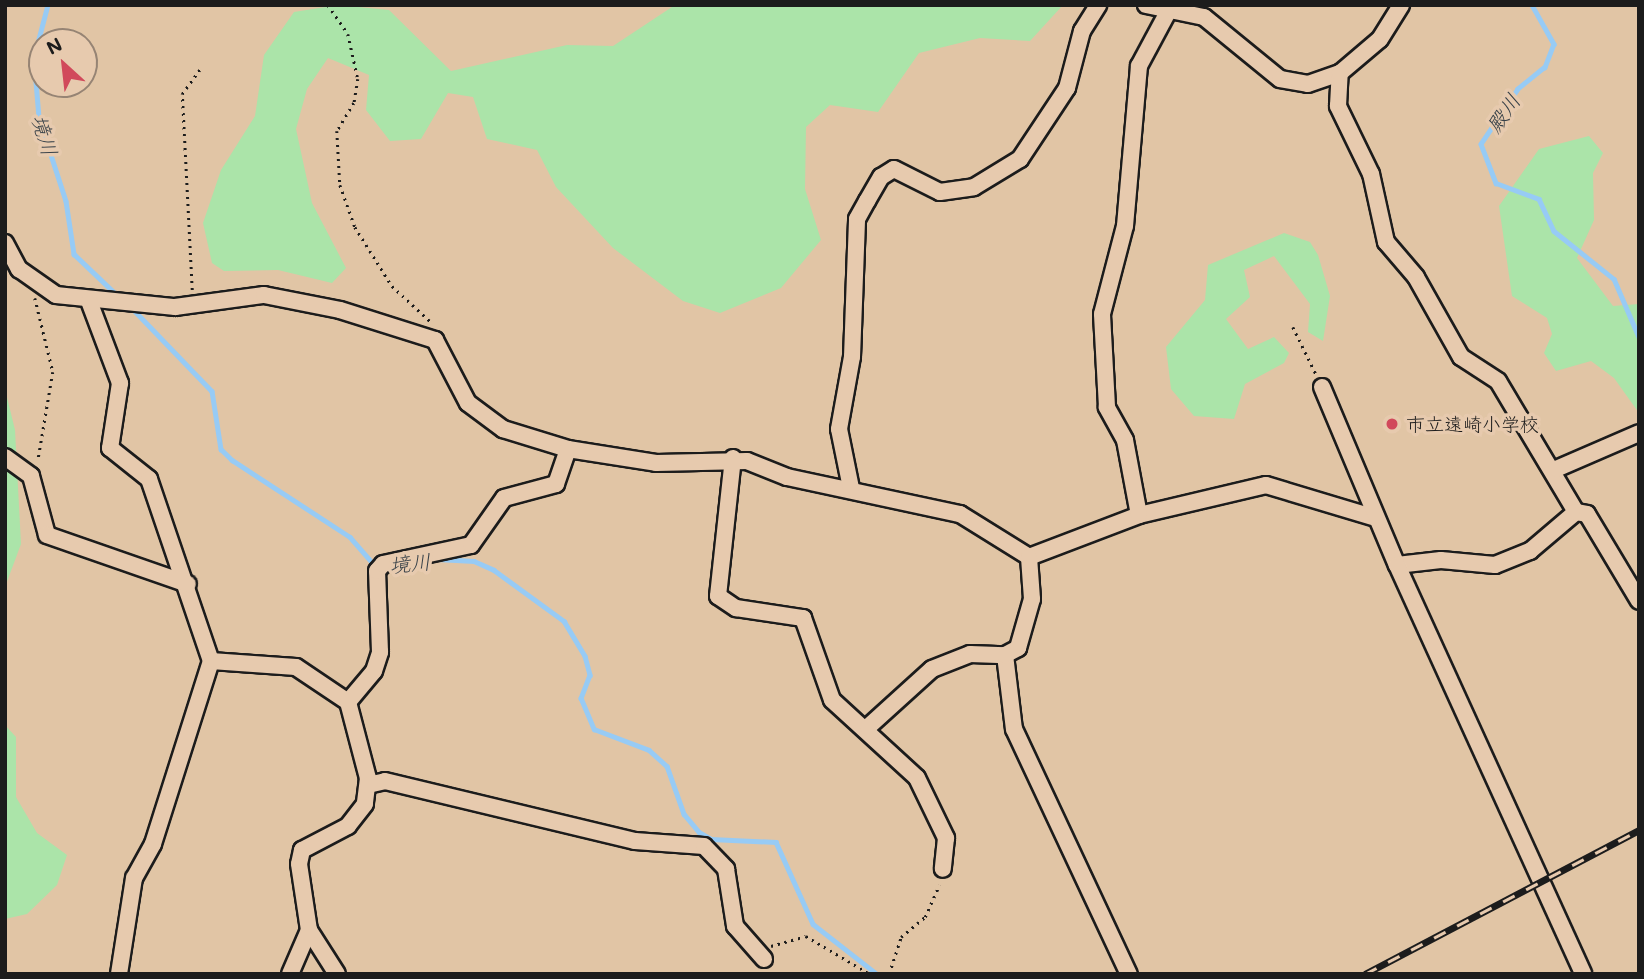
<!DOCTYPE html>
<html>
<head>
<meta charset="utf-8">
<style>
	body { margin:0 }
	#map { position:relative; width:1644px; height:979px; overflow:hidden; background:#e1c5a5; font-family:Mali,"Klee One",sans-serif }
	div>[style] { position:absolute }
	.green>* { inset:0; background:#abe4a9 }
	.stream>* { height:4.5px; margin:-2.25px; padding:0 2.25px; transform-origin:2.25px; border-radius:2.25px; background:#97cbf5 }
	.path>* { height:2.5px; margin-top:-1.25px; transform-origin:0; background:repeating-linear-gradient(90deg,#1c1c1c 0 2px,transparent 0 7px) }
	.roads { filter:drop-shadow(2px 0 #1c1c1c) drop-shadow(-2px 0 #1c1c1c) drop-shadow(0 2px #1c1c1c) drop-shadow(0 -2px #1c1c1c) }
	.street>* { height:16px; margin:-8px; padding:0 8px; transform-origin:8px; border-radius:8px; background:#e7caae }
	.rail>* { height:7px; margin-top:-3.5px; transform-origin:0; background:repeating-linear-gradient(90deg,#e7caae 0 13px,#1c1c1c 0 26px); box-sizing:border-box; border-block:2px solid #1c1c1c }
	.dots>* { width:19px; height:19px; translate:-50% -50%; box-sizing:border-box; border:4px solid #e7caae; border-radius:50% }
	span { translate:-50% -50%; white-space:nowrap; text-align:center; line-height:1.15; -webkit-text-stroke:7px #e7caae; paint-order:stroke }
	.poi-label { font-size:19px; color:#1c1c1c }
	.left { translate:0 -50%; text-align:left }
	.water-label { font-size:21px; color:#353f47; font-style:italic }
	.frame { position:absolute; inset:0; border:7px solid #1c1c1c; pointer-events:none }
	.north { position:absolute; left:28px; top:28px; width:70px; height:70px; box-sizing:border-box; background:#e7caae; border:2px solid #968474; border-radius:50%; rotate:333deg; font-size:19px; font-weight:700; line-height:28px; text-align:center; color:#1c1c1c }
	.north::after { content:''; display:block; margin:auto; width:24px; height:32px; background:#d1495b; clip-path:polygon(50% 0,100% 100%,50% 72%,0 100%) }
</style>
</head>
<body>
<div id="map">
	<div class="green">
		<i style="clip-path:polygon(338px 5px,389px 10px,451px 71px,567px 45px,613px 46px,675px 5px,1063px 5px,1030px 41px,980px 38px,919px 53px,878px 112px,830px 105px,806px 127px,805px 189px,821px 240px,781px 288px,720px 313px,683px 301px,613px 248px,556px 187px,537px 150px,487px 139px,473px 97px,448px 93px,421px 139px,390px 141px,366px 110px,369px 75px,328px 58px,307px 89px,296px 129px,312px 203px,346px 268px,332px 283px,278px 270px,224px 271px,212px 263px,203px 223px,221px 170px,255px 116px,264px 55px,294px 12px)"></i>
		<i style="clip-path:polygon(1589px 136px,1603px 153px,1593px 173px,1594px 220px,1577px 258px,1613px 306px,1639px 304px,1639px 413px,1614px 378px,1591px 361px,1556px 371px,1544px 353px,1552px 334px,1547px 318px,1512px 296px,1499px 206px,1539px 149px)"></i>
		<i style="clip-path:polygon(1284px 233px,1310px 242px,1318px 255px,1330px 296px,1323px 341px,1308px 332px,1310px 304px,1274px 256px,1244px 270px,1250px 297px,1226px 319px,1248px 349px,1274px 337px,1289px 353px,1284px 363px,1245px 384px,1234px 419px,1194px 416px,1171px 389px,1166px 347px,1205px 300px,1208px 265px)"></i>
		<i style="clip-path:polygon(5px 389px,15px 430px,21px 544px,5px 587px)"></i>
		<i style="clip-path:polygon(5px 725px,16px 737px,16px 797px,37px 833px,67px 855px,57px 885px,27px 914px,5px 919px)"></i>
	</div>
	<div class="stream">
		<i style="left:48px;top:5px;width:55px;rotate:104.8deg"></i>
		<i style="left:34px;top:58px;width:60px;rotate:85.2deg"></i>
		<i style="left:39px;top:118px;width:87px;rotate:72deg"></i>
		<i style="left:66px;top:201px;width:54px;rotate:81.4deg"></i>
		<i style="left:74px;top:254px;width:61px;rotate:43.7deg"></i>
		<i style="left:1532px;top:5px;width:45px;rotate:60.6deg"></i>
		<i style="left:1554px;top:44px;width:25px;rotate:111deg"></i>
		<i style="left:1545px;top:67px;width:35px;rotate:141deg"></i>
		<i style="left:1518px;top:89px;width:66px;rotate:123.9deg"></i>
		<i style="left:1481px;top:144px;width:42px;rotate:69deg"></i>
		<i style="left:1496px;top:183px;width:46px;rotate:20.4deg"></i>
		<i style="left:1539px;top:199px;width:35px;rotate:65deg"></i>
		<i style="left:1554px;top:231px;width:77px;rotate:38.7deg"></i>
		<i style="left:1614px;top:279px;width:63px;rotate:66.7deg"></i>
		<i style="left:132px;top:308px;width:115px;rotate:46.1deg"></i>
		<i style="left:212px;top:391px;width:59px;rotate:81.2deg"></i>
		<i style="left:221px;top:449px;width:16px;rotate:45deg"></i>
		<i style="left:232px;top:460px;width:141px;rotate:33.1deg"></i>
		<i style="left:350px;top:537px;width:40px;rotate:49deg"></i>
		<i style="left:437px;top:559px;width:37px;rotate:3deg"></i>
		<i style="left:474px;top:561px;width:22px;rotate:24deg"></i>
		<i style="left:494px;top:570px;width:87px;rotate:36.1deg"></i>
		<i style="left:564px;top:621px;width:41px;rotate:59deg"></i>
		<i style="left:585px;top:656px;width:20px;rotate:75deg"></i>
		<i style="left:590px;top:675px;width:25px;rotate:111deg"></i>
		<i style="left:581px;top:698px;width:34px;rotate:67deg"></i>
		<i style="left:594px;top:729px;width:59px;rotate:20.9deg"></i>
		<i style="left:649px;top:750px;width:24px;rotate:42deg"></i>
		<i style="left:667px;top:766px;width:51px;rotate:70.5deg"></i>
		<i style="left:684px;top:814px;width:23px;rotate:50deg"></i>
		<i style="left:699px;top:832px;width:14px;rotate:30deg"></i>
		<i style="left:711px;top:839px;width:65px;rotate:2.6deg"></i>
		<i style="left:776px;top:842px;width:90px;rotate:65.7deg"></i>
		<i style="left:813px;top:924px;width:81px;rotate:38deg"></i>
	</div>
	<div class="path">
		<i style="left:328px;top:5px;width:35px;rotate:55deg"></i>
		<i style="left:348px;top:34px;width:46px;rotate:77.5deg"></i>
		<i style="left:358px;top:79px;width:24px;rotate:99deg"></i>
		<i style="left:354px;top:103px;width:33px;rotate:121deg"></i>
		<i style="left:337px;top:131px;width:54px;rotate:86.8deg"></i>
		<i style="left:340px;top:185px;width:45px;rotate:70.3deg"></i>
		<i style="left:355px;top:227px;width:70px;rotate:57.9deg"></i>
		<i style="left:392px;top:286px;width:53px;rotate:42.7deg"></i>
		<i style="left:192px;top:290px;width:196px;rotate:-92.9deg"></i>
		<i style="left:182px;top:94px;width:34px;rotate:-54deg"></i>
		<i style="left:35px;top:298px;width:76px;rotate:76.3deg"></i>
		<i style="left:53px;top:372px;width:90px;rotate:99.6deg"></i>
		<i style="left:1293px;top:327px;width:52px;rotate:63.9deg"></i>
		<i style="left:771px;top:946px;width:36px;rotate:-16deg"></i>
		<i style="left:806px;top:936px;width:74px;rotate:30.7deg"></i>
		<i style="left:889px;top:974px;width:39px;rotate:-72deg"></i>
		<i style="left:901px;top:937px;width:31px;rotate:-40deg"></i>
		<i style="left:925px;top:917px;width:35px;rotate:-66deg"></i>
	</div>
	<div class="roads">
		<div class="street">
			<i style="left:1146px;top:5px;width:59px;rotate:11.7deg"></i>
			<i style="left:1204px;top:17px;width:98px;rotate:39.2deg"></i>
			<i style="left:1280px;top:79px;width:28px;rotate:10deg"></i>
			<i style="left:1308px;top:84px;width:34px;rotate:-19deg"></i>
			<i style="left:5px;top:243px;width:30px;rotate:62deg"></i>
			<i style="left:19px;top:269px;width:45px;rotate:35.1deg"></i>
			<i style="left:56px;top:295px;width:120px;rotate:5.8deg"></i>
			<i style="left:175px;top:307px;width:90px;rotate:-7.7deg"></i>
			<i style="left:264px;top:295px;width:77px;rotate:11.2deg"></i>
			<i style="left:340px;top:310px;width:100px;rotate:17.5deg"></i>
			<i style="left:435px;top:340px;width:71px;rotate:62.4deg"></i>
			<i style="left:468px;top:403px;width:44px;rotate:36.6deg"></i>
			<i style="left:503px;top:429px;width:68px;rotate:17.1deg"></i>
			<i style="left:568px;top:449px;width:89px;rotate:9deg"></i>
			<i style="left:656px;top:463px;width:91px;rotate:-1.3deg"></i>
			<i style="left:747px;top:461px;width:43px;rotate:21.8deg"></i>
			<i style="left:787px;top:477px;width:177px;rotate:12.1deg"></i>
			<i style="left:960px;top:514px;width:81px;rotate:31.9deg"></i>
			<i style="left:1029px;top:557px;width:118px;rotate:-20.9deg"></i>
			<i style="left:1139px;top:515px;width:130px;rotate:-13.3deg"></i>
			<i style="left:1266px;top:485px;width:115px;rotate:16.7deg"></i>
			<i style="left:89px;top:301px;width:88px;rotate:69.3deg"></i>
			<i style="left:120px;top:383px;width:66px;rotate:98.7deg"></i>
			<i style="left:110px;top:448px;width:50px;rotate:38.5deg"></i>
			<i style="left:149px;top:479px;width:192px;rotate:71.2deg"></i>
			<i style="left:211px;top:661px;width:192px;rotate:107.6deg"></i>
			<i style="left:153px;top:844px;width:39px;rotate:119deg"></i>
			<i style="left:134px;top:878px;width:97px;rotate:98.9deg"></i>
			<i style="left:1322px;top:387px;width:193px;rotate:67.2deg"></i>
			<i style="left:1397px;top:565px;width:44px;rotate:-6.5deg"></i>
			<i style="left:1441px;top:560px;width:54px;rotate:5.3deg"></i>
			<i style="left:1495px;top:565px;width:38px;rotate:-22deg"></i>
			<i style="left:1530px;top:551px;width:60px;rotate:-40.3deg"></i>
			<i style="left:1576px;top:512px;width:152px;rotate:-120.8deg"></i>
			<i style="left:1498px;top:381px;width:44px;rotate:-147deg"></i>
			<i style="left:1461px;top:357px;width:92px;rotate:-119.4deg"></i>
			<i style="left:1416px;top:277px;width:46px;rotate:-130.6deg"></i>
			<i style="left:1386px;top:242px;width:70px;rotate:-102.4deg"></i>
			<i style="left:1371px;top:174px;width:76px;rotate:-115.9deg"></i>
			<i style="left:1338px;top:106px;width:33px;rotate:-87deg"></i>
			<i style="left:1340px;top:73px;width:52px;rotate:-40.4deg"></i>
			<i style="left:1380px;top:39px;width:40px;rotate:-58deg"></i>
			<i style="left:5px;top:457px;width:32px;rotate:36deg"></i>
			<i style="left:31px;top:476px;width:61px;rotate:74.8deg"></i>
			<i style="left:47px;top:535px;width:149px;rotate:19.2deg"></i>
			<i style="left:733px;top:458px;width:139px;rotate:96.2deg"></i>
			<i style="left:718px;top:596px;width:22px;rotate:34deg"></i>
			<i style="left:736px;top:608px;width:68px;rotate:8.5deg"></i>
			<i style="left:803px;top:618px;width:87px;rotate:70.5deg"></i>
			<i style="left:832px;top:700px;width:115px;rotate:42.5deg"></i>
			<i style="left:917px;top:778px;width:67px;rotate:64.2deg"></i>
			<i style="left:946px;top:838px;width:31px;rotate:96deg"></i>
			<i style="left:1556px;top:469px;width:90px;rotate:-23.4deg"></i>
			<i style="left:851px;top:488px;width:60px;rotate:-101.5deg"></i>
			<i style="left:839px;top:429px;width:73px;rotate:-79.8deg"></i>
			<i style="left:852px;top:357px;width:138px;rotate:-87.9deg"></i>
			<i style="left:857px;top:219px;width:21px;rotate:-61deg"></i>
			<i style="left:867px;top:201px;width:28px;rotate:-60deg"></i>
			<i style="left:881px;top:177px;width:15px;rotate:-32deg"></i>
			<i style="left:894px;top:169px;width:51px;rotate:26.6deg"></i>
			<i style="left:940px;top:192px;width:34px;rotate:-8deg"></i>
			<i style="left:974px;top:187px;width:54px;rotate:-31.3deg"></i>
			<i style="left:1020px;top:159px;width:85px;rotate:-56.5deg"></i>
			<i style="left:1067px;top:88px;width:59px;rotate:-75.3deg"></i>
			<i style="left:1082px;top:31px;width:31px;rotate:-58deg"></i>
			<i style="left:1576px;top:512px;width:11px;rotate:10deg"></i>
			<i style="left:1587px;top:514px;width:101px;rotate:59.1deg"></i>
			<i style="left:1139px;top:515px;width:76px;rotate:-100.6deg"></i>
			<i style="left:1125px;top:440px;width:38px;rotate:-119deg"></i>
			<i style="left:1107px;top:407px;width:93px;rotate:-93.1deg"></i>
			<i style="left:1102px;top:314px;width:91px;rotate:-75.4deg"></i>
			<i style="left:1125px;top:226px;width:161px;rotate:-85deg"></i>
			<i style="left:1139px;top:66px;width:64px;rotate:-61.8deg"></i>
			<i style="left:1397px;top:565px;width:449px;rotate:65.5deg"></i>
			<i style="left:1005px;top:655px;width:75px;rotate:83.1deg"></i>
			<i style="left:1014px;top:729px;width:271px;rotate:64.9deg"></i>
			<i style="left:211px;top:661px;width:85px;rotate:4deg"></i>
			<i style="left:296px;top:667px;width:63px;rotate:33.9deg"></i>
			<i style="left:348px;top:702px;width:79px;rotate:75.3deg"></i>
			<i style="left:368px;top:778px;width:26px;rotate:97deg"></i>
			<i style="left:365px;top:804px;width:28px;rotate:128deg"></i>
			<i style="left:348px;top:826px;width:52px;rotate:152.4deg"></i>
			<i style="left:302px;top:850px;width:14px;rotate:102deg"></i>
			<i style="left:299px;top:864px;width:67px;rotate:81.4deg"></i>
			<i style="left:309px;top:930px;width:52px;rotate:57.5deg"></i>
			<i style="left:348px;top:702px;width:40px;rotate:-50deg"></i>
			<i style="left:374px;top:671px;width:20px;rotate:-72deg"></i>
			<i style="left:380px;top:652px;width:81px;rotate:-92.1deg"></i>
			<i style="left:377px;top:571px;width:9px;rotate:-49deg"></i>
			<i style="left:383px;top:564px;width:90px;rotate:-12.2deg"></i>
			<i style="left:471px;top:545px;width:57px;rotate:-54.9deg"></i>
			<i style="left:504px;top:498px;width:54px;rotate:-15.1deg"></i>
			<i style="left:556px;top:484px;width:37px;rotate:-71deg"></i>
			<i style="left:868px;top:727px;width:86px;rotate:-42.2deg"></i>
			<i style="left:932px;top:669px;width:41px;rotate:-21.5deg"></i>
			<i style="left:970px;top:654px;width:35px;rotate:2deg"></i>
			<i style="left:1005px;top:655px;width:15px;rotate:-28deg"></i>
			<i style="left:1018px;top:648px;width:51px;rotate:-74.1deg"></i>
			<i style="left:1032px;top:599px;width:42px;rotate:-94.1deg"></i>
			<i style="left:368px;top:785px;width:17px;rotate:-13deg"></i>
			<i style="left:385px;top:781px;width:257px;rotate:13.5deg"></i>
			<i style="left:635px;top:841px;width:69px;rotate:4.1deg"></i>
			<i style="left:704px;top:846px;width:32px;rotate:46deg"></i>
			<i style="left:726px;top:869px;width:58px;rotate:81deg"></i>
			<i style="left:735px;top:926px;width:44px;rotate:48.7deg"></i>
			<i style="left:290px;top:974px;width:48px;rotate:-66.6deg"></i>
		</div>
	</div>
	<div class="rail">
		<i style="left:1365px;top:974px;width:310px;rotate:-27.7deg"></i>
	</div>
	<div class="dots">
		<i style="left:1392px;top:424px;background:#d1495b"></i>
	</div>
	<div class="poi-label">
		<span class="left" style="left:1406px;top:424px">市立遠崎小学校</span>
	</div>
	<div class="water-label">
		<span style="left:1503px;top:113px;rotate:-55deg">殿川</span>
		<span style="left:45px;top:135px;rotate:74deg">境川</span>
		<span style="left:410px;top:563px;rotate:-6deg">境川</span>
	</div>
	<div class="frame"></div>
	<div class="north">N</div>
</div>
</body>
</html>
